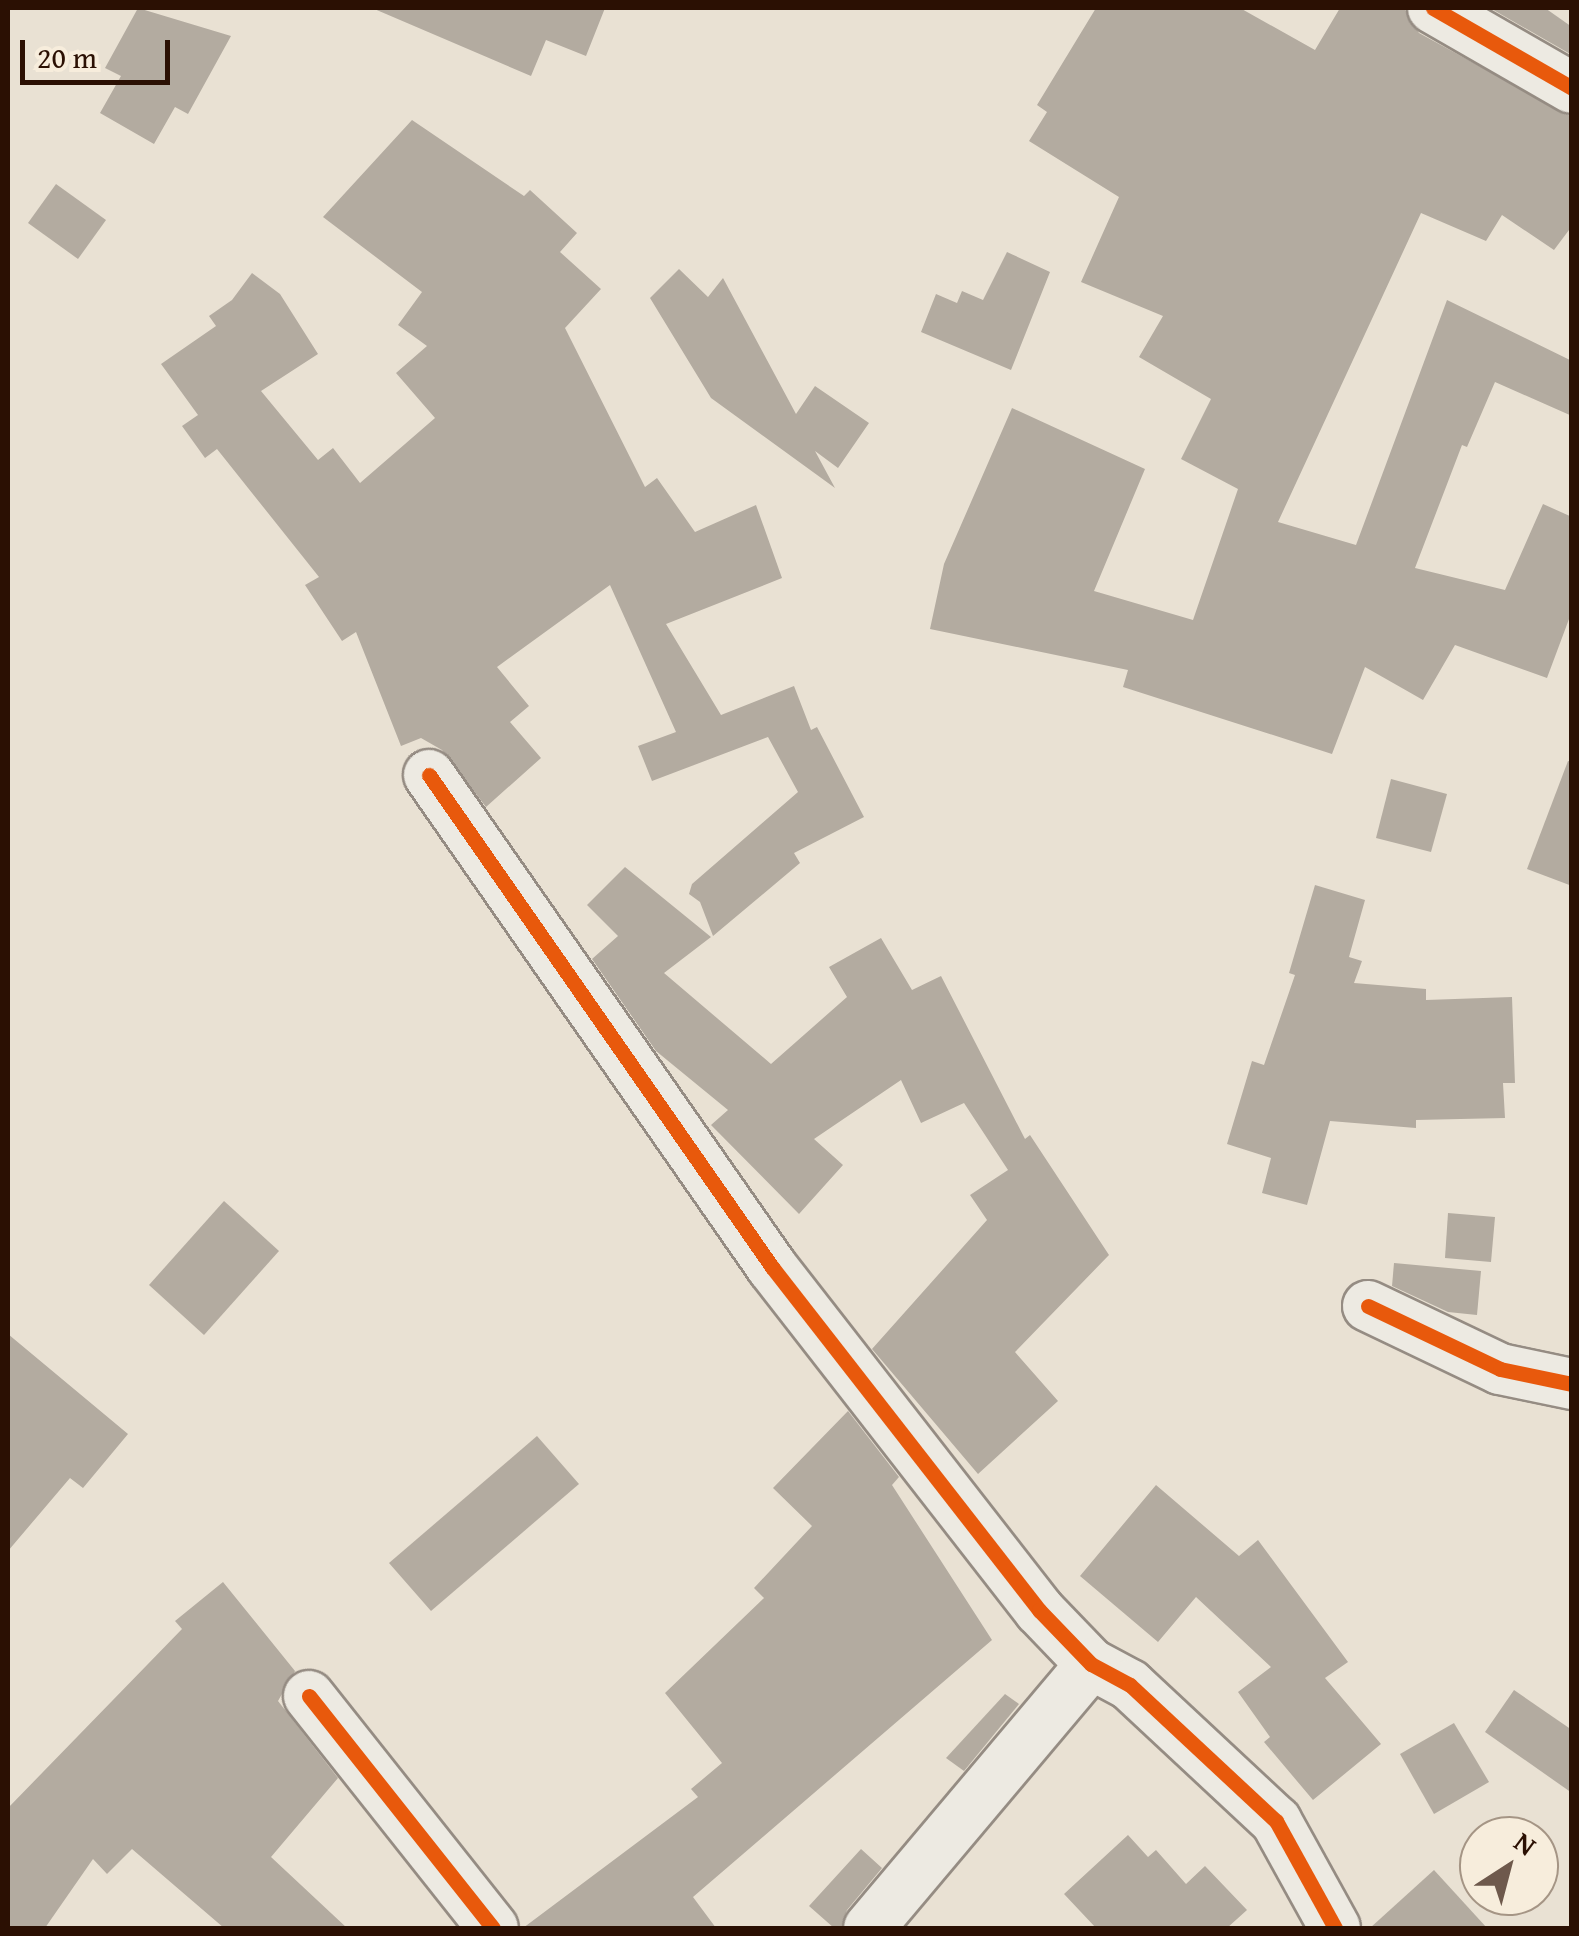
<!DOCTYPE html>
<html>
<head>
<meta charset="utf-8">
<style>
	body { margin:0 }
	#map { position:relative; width:1579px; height:1936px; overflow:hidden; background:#e9e1d3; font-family:"Gentium Book Plus",serif }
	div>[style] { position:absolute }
	.building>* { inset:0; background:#b3aba0 }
	.roads { filter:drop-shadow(2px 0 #958c83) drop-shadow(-2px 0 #958c83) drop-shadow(0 2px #958c83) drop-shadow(0 -2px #958c83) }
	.minor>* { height:50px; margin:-25px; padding:0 25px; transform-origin:25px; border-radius:25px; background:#edeae2 }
	.cycleway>* { height:15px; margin:-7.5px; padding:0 7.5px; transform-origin:7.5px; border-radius:7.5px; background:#e8590c }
	span { translate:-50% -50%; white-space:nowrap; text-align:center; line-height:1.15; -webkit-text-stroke:8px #f7eddc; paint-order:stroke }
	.frame { position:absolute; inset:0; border:10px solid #2b1003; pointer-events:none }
	.north { position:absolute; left:1459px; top:1816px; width:100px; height:100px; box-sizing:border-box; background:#f7eddc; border:2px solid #a59585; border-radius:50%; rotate:36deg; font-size:28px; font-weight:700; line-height:40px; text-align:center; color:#2b1003 }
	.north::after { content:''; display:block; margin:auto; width:35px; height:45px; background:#6e594c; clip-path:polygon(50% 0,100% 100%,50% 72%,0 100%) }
	.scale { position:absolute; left:20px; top:40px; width:150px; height:45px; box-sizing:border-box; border:5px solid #2b1003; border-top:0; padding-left:12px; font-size:30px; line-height:35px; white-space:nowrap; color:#2b1003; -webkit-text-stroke:8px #f7eddc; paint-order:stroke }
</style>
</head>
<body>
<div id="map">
	<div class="building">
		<i style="clip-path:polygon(138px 8px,231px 36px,188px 114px,175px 107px,154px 144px,100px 113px,121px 76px,105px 68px)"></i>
		<i style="clip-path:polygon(372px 8px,605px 8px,586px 56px,546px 40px,531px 76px)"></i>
		<i style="clip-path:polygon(1096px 8px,1240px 8px,1315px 50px,1340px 8px,1404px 8px,1419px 33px,1572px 117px,1572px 226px,1554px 250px,1502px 215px,1486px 241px,1421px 213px,1278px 522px,1356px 545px,1447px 300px,1572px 361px,1572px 416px,1495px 382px,1467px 447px,1462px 445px,1415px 568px,1505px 590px,1543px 504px,1572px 517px,1572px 611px,1547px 678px,1455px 645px,1423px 700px,1365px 667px,1332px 754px,1123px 687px,1128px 670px,930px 629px,944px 564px,1012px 408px,1145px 469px,1094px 591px,1193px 620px,1238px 489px,1181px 459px,1211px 399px,1139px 357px,1163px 316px,1081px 282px,1119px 197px,1029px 141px,1047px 112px,1037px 105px)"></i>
		<i style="clip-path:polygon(1490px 8px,1545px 8px,1572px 27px,1572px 55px)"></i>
		<i style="clip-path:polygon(412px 120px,524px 196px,530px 190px,577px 233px,560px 252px,601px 289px,565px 328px,645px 487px,657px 478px,695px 532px,756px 505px,782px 578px,666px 624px,721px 715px,794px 686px,811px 730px,817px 727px,864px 817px,794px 853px,800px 863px,713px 936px,700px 902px,689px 894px,692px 884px,798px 792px,768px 737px,652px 781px,638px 746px,676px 732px,610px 585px,497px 667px,529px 706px,510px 722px,541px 758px,486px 807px,442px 750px,421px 738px,401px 746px,356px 632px,342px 641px,305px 585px,319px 577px,217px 449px,205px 458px,182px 426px,198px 415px,161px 364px,216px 326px,209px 316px,232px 300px,252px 273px,280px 294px,318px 354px,261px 391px,318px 460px,333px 448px,360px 483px,435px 418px,396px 373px,427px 346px,398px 325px,422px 292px,323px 217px)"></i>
		<i style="clip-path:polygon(56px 184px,106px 220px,78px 259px,28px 223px)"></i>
		<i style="clip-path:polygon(1007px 252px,1050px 272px,1011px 370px,921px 332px,936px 294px,957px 303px,962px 291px,983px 300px)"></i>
		<i style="clip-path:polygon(679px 269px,708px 297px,723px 278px,796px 414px,815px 386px,869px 423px,838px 468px,815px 451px,835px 488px,711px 398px,650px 298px)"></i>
		<i style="clip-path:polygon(1568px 761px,1572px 762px,1572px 886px,1527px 869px)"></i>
		<i style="clip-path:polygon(1391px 779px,1447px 794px,1431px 852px,1376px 838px)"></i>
		<i style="clip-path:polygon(625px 867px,711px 937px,664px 973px,771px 1064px,847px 997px,829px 967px,881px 938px,912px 990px,941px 976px,1025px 1139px,1030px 1135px,1109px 1255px,1015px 1352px,1058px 1401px,978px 1474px,872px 1349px,987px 1220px,970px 1195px,1008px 1170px,964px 1103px,921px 1123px,901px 1080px,814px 1139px,843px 1165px,799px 1214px,711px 1125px,728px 1110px,656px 1051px,592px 959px,618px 936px,587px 905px)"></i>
		<i style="clip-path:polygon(1315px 885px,1365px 900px,1349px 957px,1362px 961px,1354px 983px,1426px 989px,1426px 1000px,1512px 997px,1515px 1083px,1503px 1083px,1505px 1118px,1416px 1120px,1416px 1128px,1330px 1121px,1307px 1205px,1262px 1193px,1271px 1158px,1227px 1144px,1252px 1061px,1264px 1065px,1295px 975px,1289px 973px)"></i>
		<i style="clip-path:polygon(224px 1201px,279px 1251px,204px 1335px,149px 1285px)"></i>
		<i style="clip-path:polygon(1448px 1213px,1495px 1217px,1491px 1262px,1445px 1258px)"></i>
		<i style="clip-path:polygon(1394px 1263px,1481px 1271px,1477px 1315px,1448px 1312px,1392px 1286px)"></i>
		<i style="clip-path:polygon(8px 1334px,128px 1434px,83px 1488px,70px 1478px,8px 1551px)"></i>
		<i style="clip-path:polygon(848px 1411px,899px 1477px,892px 1485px,992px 1640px,693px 1897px,716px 1928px,523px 1928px,698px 1797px,691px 1789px,722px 1763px,665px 1693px,764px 1598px,754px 1588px,812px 1526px,773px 1488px)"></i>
		<i style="clip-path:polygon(537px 1436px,579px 1484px,431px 1611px,389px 1563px)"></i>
		<i style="clip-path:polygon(1156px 1485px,1239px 1556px,1258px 1540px,1348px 1662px,1325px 1678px,1381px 1744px,1313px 1800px,1264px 1742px,1270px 1737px,1238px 1692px,1271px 1667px,1196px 1597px,1158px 1642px,1080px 1576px)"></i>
		<i style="clip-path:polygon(223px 1582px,295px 1671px,278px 1701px,338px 1778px,271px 1857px,347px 1928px,224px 1928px,132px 1849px,107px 1874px,93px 1859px,45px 1928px,8px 1928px,8px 1808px,182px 1629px,175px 1621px)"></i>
		<i style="clip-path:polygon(1514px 1690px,1572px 1730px,1572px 1793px,1485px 1732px)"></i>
		<i style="clip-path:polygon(1005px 1694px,1019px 1704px,964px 1771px,946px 1758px)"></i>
		<i style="clip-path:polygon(1454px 1723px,1489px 1782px,1434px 1814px,1400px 1754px)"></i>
		<i style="clip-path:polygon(1128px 1835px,1148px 1857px,1156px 1850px,1186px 1884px,1205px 1866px,1247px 1910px,1227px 1928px,1096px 1928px,1064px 1894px)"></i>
		<i style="clip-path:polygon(861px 1849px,882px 1868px,847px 1910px,841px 1928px,834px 1928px,809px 1906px)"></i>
		<i style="clip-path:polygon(1434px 1870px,1487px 1928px,1370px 1928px)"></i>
	</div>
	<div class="roads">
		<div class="minor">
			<i style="left:1433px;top:8px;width:160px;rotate:29.9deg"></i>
			<i style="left:429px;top:775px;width:600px;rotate:55.12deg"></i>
			<i style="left:772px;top:1267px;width:435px;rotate:52.1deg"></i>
			<i style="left:1039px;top:1610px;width:75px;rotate:46.1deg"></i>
			<i style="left:1091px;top:1664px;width:44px;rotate:28.3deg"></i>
			<i style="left:1130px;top:1685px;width:200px;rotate:43deg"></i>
			<i style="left:1276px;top:1821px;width:122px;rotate:61.1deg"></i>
			<i style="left:1368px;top:1306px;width:146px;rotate:25.5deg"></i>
			<i style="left:1500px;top:1369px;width:74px;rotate:11.8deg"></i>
			<i style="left:309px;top:1696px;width:296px;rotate:51.6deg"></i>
			<i style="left:869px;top:1928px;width:345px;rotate:-49.9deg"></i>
		</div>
	</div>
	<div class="cycleway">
		<i style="left:1433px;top:8px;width:160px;rotate:29.9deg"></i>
		<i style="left:429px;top:775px;width:600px;rotate:55.12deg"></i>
		<i style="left:772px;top:1267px;width:435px;rotate:52.1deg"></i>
		<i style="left:1039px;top:1610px;width:75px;rotate:46.1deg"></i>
		<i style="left:1091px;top:1664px;width:44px;rotate:28.3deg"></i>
		<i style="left:1130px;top:1685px;width:200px;rotate:43deg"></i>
		<i style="left:1276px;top:1821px;width:122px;rotate:61.1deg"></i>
		<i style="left:1368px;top:1306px;width:146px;rotate:25.5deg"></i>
		<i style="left:1500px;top:1369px;width:74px;rotate:11.8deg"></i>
		<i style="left:309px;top:1696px;width:296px;rotate:51.6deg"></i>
	</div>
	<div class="frame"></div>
	<div class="north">N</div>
	<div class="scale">20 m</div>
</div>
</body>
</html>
